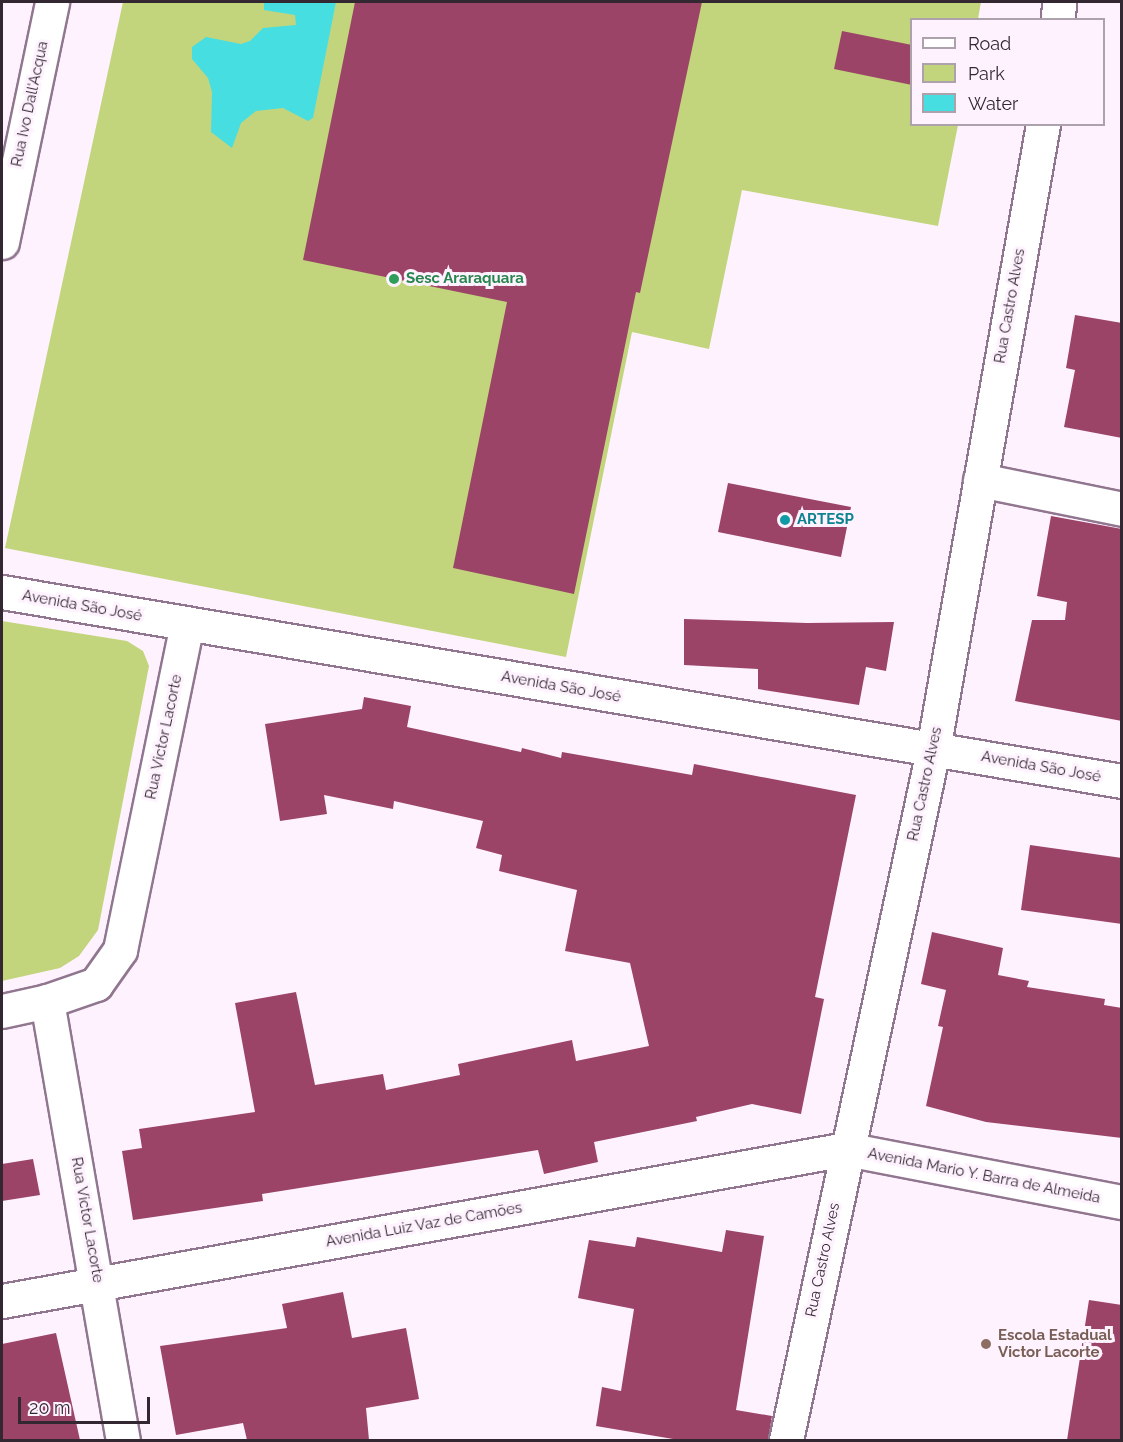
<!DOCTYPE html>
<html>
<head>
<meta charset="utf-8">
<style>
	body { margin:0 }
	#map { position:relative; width:1123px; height:1442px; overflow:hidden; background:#fef2fe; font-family:Raleway,sans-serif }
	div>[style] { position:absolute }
	.green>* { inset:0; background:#c2d57c }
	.water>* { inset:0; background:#47dee2 }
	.building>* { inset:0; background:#9b4468 }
	.roads { filter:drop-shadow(2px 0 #90768f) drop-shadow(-2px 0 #90768f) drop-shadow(0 2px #90768f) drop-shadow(0 -2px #90768f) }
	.street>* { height:33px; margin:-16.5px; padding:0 16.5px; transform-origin:16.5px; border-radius:16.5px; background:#fff }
	.dots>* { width:16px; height:16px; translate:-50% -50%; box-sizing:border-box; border:3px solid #fef2fe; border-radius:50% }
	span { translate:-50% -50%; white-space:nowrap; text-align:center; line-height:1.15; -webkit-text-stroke:6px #fef2fe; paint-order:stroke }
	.street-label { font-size:15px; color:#332832 }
	.leisure-label { font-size:15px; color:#27864d; font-weight:700 }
	.left { translate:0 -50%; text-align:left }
	.culture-label { font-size:15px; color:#0d838f; font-weight:700 }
	.education-label { font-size:15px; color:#785e54; font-weight:700 }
	.frame { position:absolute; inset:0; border:3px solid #332832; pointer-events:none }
	.legend { position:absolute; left:910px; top:18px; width:195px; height:108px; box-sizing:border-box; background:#fef2fe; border:2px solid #ada1ac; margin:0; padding:8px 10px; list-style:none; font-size:18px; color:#332832 }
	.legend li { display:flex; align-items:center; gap:12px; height:30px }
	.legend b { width:30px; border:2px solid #ada1ac }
	.scale { position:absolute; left:18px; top:1397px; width:132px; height:27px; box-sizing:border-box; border:3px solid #332832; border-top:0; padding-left:8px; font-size:18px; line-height:21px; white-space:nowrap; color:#332832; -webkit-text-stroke:4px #fef2fe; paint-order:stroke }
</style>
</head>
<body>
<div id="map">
	<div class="green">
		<i style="clip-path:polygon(123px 2px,981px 2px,978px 19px,912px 20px,912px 124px,958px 125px,938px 226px,742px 190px,709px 349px,632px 332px,566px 657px,5px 548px)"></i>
		<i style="clip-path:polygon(2px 621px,127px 641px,143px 651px,149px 666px,98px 930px,79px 956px,60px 968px,2px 981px)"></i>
	</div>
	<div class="water">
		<i style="clip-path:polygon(264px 2px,336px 2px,313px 118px,308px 121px,283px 108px,256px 111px,241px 123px,232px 148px,211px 132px,212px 92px,208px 78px,192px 59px,192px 47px,206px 37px,241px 44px,250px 41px,263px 28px,296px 25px,295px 15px,264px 10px)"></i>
	</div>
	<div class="building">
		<i style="clip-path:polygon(355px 2px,702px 2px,640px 293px,636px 292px,574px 594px,453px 568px,507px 302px,303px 260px)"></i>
		<i style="clip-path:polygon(842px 31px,912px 45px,912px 85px,834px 69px)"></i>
		<i style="clip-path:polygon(1075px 315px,1122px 323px,1122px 438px,1064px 427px,1075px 370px,1066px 368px)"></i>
		<i style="clip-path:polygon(728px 483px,851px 507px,841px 557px,718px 532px)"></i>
		<i style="clip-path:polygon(1051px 516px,1122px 529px,1122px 721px,1015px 701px,1032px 620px,1065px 620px,1067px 602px,1037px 596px)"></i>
		<i style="clip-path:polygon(684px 619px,807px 623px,894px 622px,886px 671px,866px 667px,859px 705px,758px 689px,758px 669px,684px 665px)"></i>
		<i style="clip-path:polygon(364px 697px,411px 706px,407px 727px,521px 752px,522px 748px,561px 758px,562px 752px,692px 775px,694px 764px,856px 795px,815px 997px,824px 999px,801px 1114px,752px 1104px,696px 1117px,697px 1121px,594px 1142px,598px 1162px,544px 1174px,538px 1150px,262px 1194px,263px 1201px,133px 1220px,122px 1151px,142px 1148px,139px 1129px,255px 1112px,235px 1003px,296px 992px,315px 1085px,383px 1074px,386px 1090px,460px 1075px,458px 1064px,572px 1040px,576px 1061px,649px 1046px,630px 963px,565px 951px,577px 890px,499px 871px,502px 855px,476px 848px,483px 821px,394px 801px,393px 809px,324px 795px,327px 814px,280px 821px,265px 724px,362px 709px)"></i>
		<i style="clip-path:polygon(1030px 845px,1122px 858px,1122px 924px,1021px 910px)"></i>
		<i style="clip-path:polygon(932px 932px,1003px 948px,998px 975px,1029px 981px,1027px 987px,1105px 999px,1104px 1005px,1122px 1008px,1122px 1138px,986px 1122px,926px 1106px,943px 1027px,938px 1026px,946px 990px,921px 984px)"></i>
		<i style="clip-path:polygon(33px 1159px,40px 1195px,2px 1201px,2px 1164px)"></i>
		<i style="clip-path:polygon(726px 1230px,764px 1236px,736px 1410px,772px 1416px,768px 1440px,679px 1440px,596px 1426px,602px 1387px,621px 1391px,634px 1309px,578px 1298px,589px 1240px,635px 1247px,637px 1237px,722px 1252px)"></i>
		<i style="clip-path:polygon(343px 1292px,352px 1338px,406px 1328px,419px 1399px,366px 1408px,369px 1440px,247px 1440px,243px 1423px,176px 1435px,160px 1346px,287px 1328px,282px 1304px)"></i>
		<i style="clip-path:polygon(1089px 1300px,1122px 1305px,1122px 1440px,1067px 1440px)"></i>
		<i style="clip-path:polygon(56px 1333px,80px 1440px,2px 1440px,2px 1344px)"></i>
	</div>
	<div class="roads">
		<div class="street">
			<i style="left:1058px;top:20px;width:18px;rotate:-87deg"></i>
			<i style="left:2px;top:242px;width:245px;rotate:-78.2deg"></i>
			<i style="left:980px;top:480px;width:145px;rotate:11.5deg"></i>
			<i style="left:2px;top:592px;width:1136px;rotate:9.58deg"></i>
			<i style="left:47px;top:1001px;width:446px;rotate:80.2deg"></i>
			<i style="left:2px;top:1011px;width:46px;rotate:-12.5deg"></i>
			<i style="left:47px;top:1001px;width:52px;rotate:-19.1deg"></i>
			<i style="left:96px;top:984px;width:42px;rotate:-54.8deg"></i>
			<i style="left:120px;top:950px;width:333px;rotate:-78.4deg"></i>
			<i style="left:2px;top:1301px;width:858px;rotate:-10.21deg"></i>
			<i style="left:846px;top:1149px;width:281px;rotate:10.9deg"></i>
			<i style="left:786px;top:1440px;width:705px;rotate:-77.97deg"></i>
			<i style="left:933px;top:750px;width:636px;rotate:-80.03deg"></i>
		</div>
	</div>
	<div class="dots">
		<i style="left:394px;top:279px;background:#2e9e5b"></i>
		<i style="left:785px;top:520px;background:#0f9aa8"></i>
		<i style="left:986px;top:1344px;background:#8d6e63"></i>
	</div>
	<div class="street-label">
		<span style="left:30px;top:104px;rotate:-78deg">Rua Ivo Dall'Acqua</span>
		<span style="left:1010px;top:306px;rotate:-80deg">Rua Castro Alves</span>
		<span style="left:82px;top:606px;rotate:10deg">Avenida São José</span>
		<span style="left:561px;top:687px;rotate:10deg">Avenida São José</span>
		<span style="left:164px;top:737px;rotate:-78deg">Rua Victor Lacorte</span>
		<span style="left:1041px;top:767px;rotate:10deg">Avenida São José</span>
		<span style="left:925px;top:784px;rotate:-78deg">Rua Castro Alves</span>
		<span style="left:984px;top:1176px;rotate:11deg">Avenida Mario Y. Barra de Almeida</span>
		<span style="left:87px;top:1220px;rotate:80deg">Rua Victor Lacorte</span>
		<span style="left:424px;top:1225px;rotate:-10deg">Avenida Luiz Vaz de Camões</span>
		<span style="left:823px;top:1260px;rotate:-78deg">Rua Castro Alves</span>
	</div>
	<div class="leisure-label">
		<span class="left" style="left:406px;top:279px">Sesc Araraquara</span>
	</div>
	<div class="culture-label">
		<span class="left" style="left:797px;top:520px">ARTESP</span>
	</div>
	<div class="education-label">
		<span class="left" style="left:998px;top:1344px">Escola Estadual<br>Victor Lacorte</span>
	</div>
	<div class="frame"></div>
	<ul class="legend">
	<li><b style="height:8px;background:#fff"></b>Road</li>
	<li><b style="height:16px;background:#c2d57c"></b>Park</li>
	<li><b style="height:16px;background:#47dee2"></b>Water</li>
	</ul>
	<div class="scale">20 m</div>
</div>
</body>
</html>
